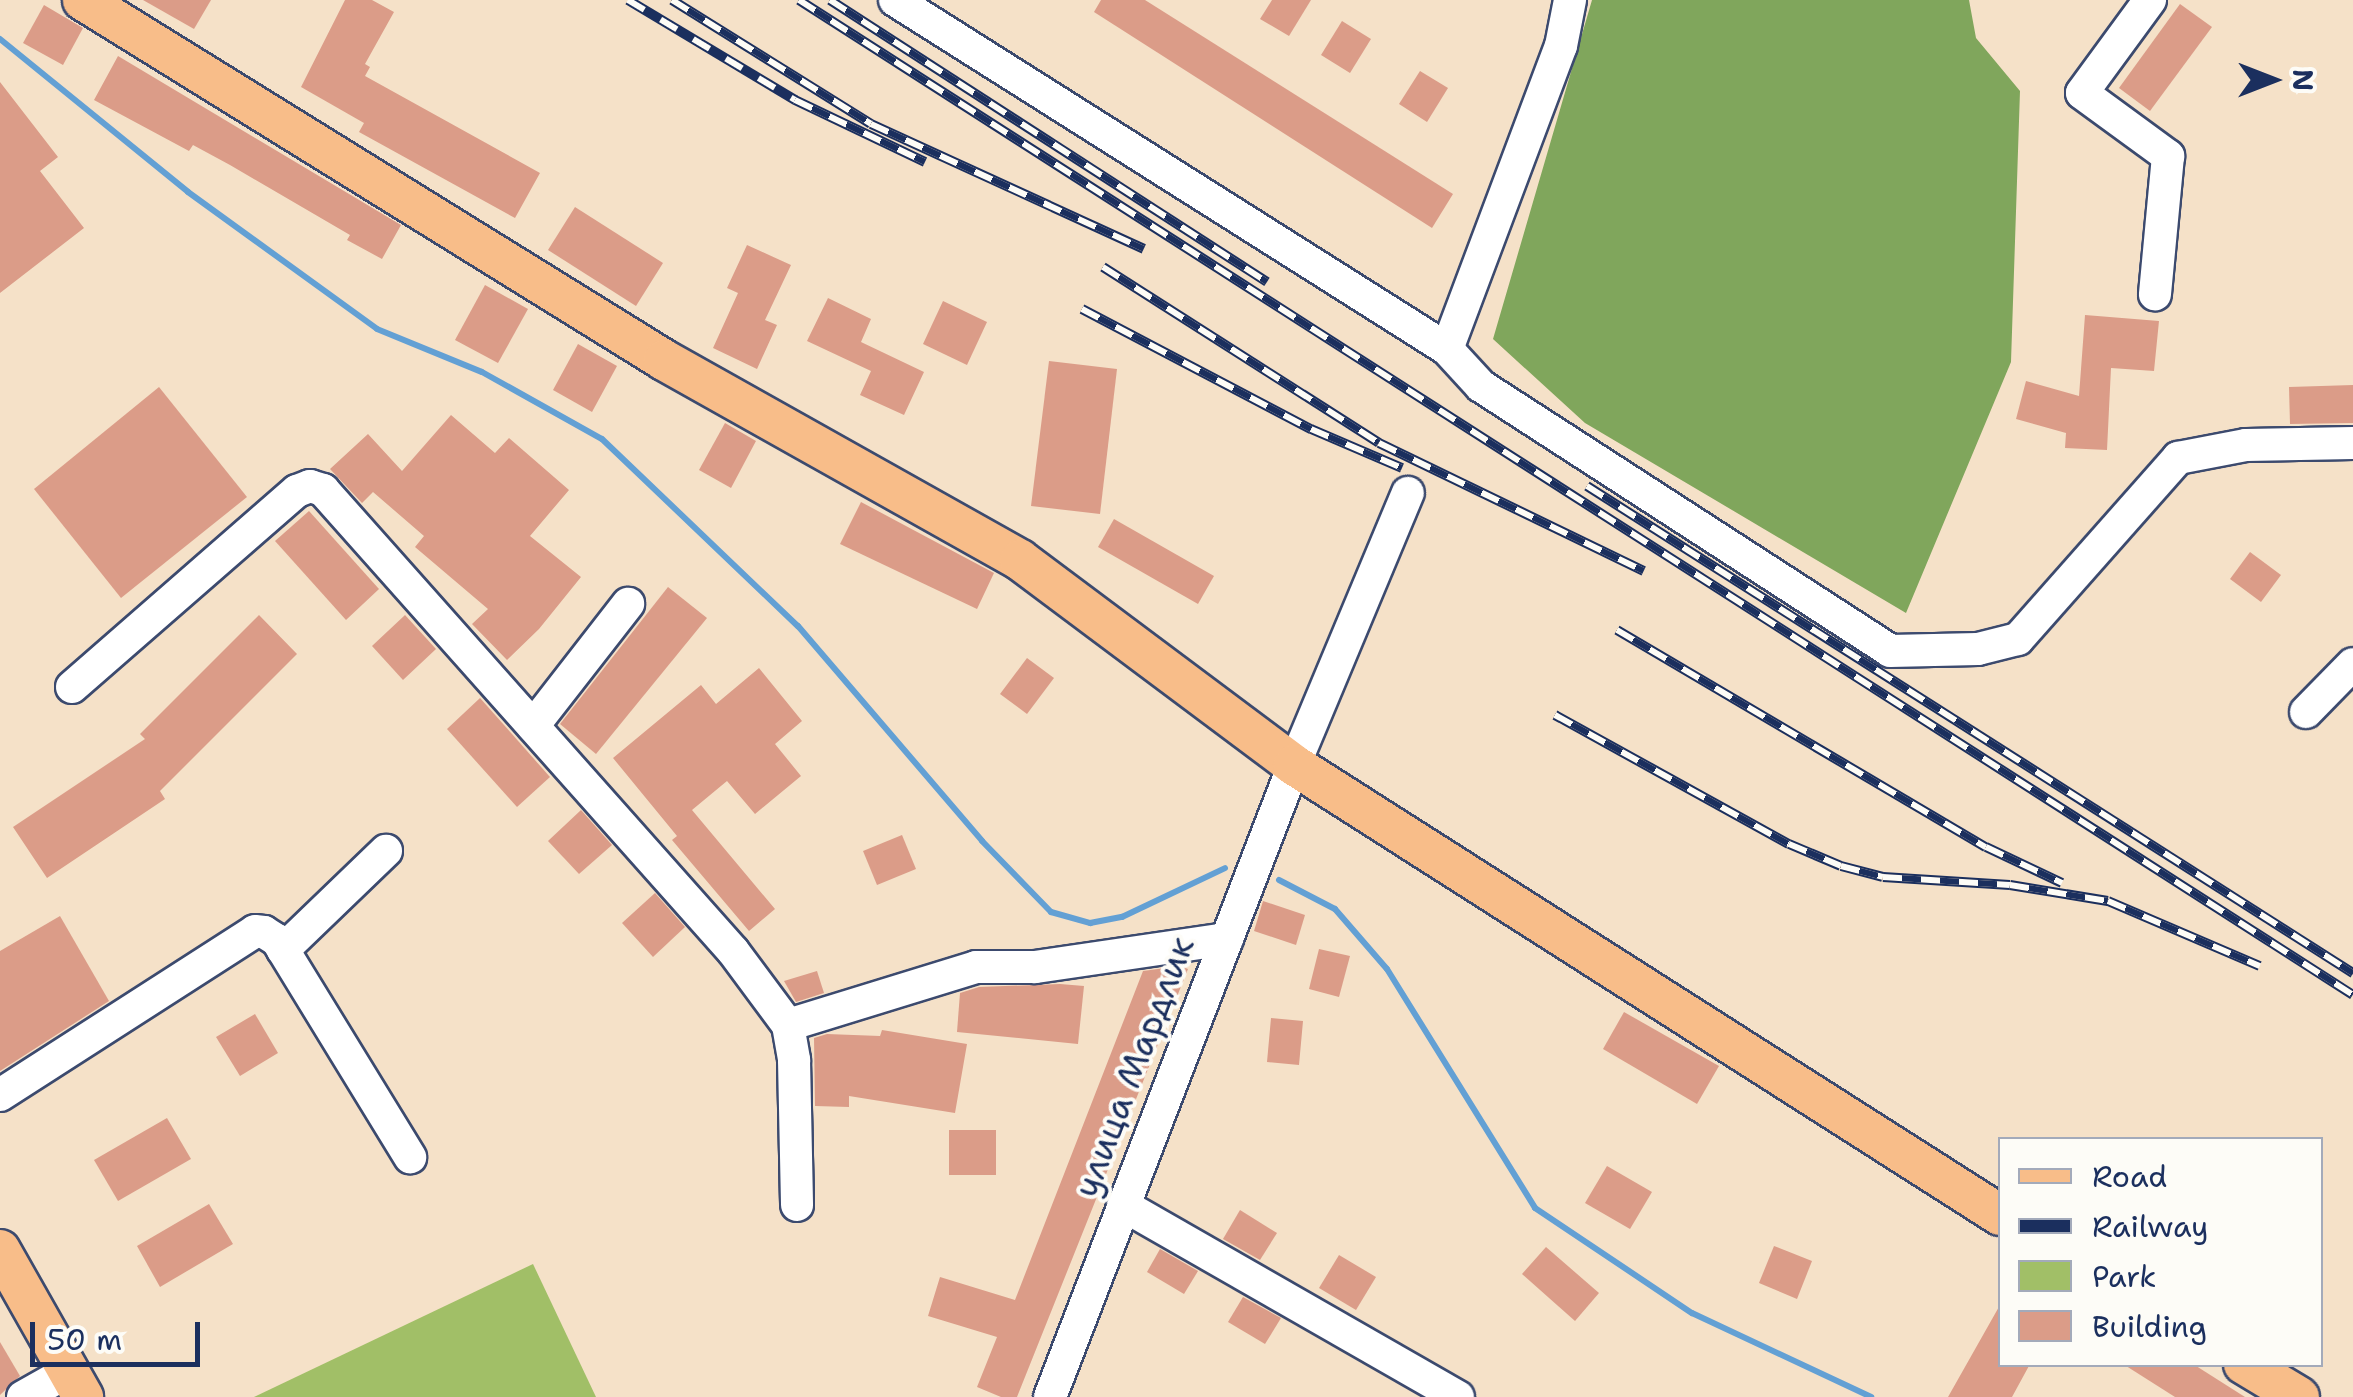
<!DOCTYPE html>
<html>
<head>
<meta charset="utf-8">
<style>
	body { margin:0 }
	#map { position:relative; width:2353px; height:1397px; overflow:hidden; background:#f5e1c8; font-family:"Shantell Sans",sans-serif }
	div>[style] { position:absolute }
	.green>* { inset:0; background:#a1bf67 }
	.forest>* { inset:0; background:#80a65c }
	.stream>* { height:6px; margin:-3px; padding:0 3px; transform-origin:3px; border-radius:3px; background:#63a0d4 }
	.building>* { inset:0; background:#db9c88 }
	.roads { filter:drop-shadow(2px 0 #3c4a6e) drop-shadow(-2px 0 #3c4a6e) drop-shadow(0 2px #3c4a6e) drop-shadow(0 -2px #3c4a6e) }
	.minor>* { height:32px; margin:-16px; padding:0 16px; transform-origin:16px; border-radius:16px; background:#fff }
	.major>* { height:40px; margin:-20px; padding:0 20px; transform-origin:20px; border-radius:20px; background:#f8bd89 }
	.rail>* { height:10px; margin-top:-5px; transform-origin:0; background:repeating-linear-gradient(90deg,#fdfcf7 0 19px,#1b2f5e 0 38px); box-sizing:border-box; border-block:2px solid #1b2f5e }
	span { translate:-50% -50%; white-space:nowrap; text-align:center; line-height:1.15; -webkit-text-stroke:8px #fdfcf7; paint-order:stroke }
	.street-label { font-size:35px; color:#1b2f5e }
	.legend { position:absolute; left:1998px; top:1137px; width:325px; height:230px; box-sizing:border-box; background:#fdfcf7; border:2px solid #a3aaba; margin:0; padding:12px 18px; list-style:none; font-size:30px; color:#1b2f5e }
	.legend li { display:flex; align-items:center; gap:20px; height:50px }
	.legend b { width:50px; border:2px solid #a3aaba }
	.north { position:absolute; left:2223px; top:30px; width:100px; height:100px; -webkit-text-stroke:8px #fdfcf7; paint-order:stroke; rotate:90deg; font-size:28px; font-weight:700; line-height:40px; text-align:center; color:#1b2f5e }
	.north::after { content:''; display:block; margin:auto; width:35px; height:45px; background:#1b2f5e; clip-path:polygon(50% 0,100% 100%,50% 72%,0 100%) }
	.scale { position:absolute; left:30px; top:1322px; width:170px; height:45px; box-sizing:border-box; border:5px solid #1b2f5e; border-top:0; padding-left:12px; font-size:30px; line-height:35px; white-space:nowrap; color:#1b2f5e; -webkit-text-stroke:8px #fdfcf7; paint-order:stroke }
</style>
</head>
<body>
<div id="map">
	<div class="green">
		<i style="clip-path:polygon(533px 1264px,596px 1397px,254px 1397px)"></i>
	</div>
	<div class="forest">
		<i style="clip-path:polygon(1592px 0,1969px 0,1976px 38px,2020px 91px,2011px 362px,1906px 613px,1585px 423px,1493px 339px)"></i>
	</div>
	<div class="stream">
		<i style="left:0;top:39px;width:242px;rotate:39.1deg"></i>
		<i style="left:188px;top:192px;width:233px;rotate:35.9deg"></i>
		<i style="left:377px;top:329px;width:113px;rotate:22.3deg"></i>
		<i style="left:482px;top:372px;width:137px;rotate:29.2deg"></i>
		<i style="left:602px;top:439px;width:271px;rotate:43.7deg"></i>
		<i style="left:798px;top:626px;width:283px;rotate:49.4deg"></i>
		<i style="left:982px;top:841px;width:99px;rotate:45.8deg"></i>
		<i style="left:1051px;top:912px;width:41px;rotate:15.8deg"></i>
		<i style="left:1090px;top:923px;width:33px;rotate:-11deg"></i>
		<i style="left:1122px;top:917px;width:114px;rotate:-25.4deg"></i>
		<i style="left:1279px;top:880px;width:63px;rotate:27.4deg"></i>
		<i style="left:1335px;top:909px;width:79px;rotate:49.1deg"></i>
		<i style="left:1387px;top:969px;width:281px;rotate:58.2deg"></i>
		<i style="left:1535px;top:1208px;width:189px;rotate:33.8deg"></i>
		<i style="left:1692px;top:1313px;width:198px;rotate:25.1deg"></i>
	</div>
	<div class="building">
		<i style="clip-path:polygon(143px 0,211px 0,194px 29px)"></i>
		<i style="clip-path:polygon(345px 0,372px 0,394px 12px,365px 64px,370px 67px,365px 76px,540px 173px,515px 218px,359px 132px,364px 123px,301px 87px)"></i>
		<i style="clip-path:polygon(1101px 0,1145px 0,1453px 194px,1432px 228px,1094px 12px)"></i>
		<i style="clip-path:polygon(1272px 0,1311px 0,1289px 36px,1260px 19px)"></i>
		<i style="clip-path:polygon(2180px 4px,2212px 27px,2150px 111px,2119px 88px)"></i>
		<i style="clip-path:polygon(44px 5px,83px 28px,63px 65px,23px 43px)"></i>
		<i style="clip-path:polygon(1342px 21px,1371px 39px,1350px 73px,1321px 55px)"></i>
		<i style="clip-path:polygon(118px 56px,401px 225px,382px 259px,347px 240px,350px 235px,230px 165px,193px 145px,189px 151px,94px 100px)"></i>
		<i style="clip-path:polygon(1420px 71px,1448px 88px,1427px 122px,1399px 104px)"></i>
		<i style="clip-path:polygon(0 82px,58px 157px,40px 171px,84px 228px,0 293px)"></i>
		<i style="clip-path:polygon(575px 207px,663px 263px,636px 306px,548px 250px)"></i>
		<i style="clip-path:polygon(747px 245px,791px 265px,765px 320px,777px 325px,757px 369px,713px 348px,738px 293px,727px 288px)"></i>
		<i style="clip-path:polygon(485px 285px,528px 309px,498px 363px,455px 340px)"></i>
		<i style="clip-path:polygon(828px 298px,871px 319px,861px 342px,924px 372px,904px 415px,860px 395px,871px 371px,807px 341px)"></i>
		<i style="clip-path:polygon(943px 301px,987px 322px,967px 365px,923px 344px)"></i>
		<i style="clip-path:polygon(2085px 315px,2159px 321px,2154px 371px,2111px 368px,2107px 450px,2065px 448px,2066px 433px,2016px 419px,2026px 381px,2079px 396px)"></i>
		<i style="clip-path:polygon(578px 344px,617px 366px,592px 412px,553px 390px)"></i>
		<i style="clip-path:polygon(1049px 361px,1117px 369px,1100px 514px,1031px 506px)"></i>
		<i style="clip-path:polygon(2353px 385px,2353px 423px,2290px 424px,2289px 387px)"></i>
		<i style="clip-path:polygon(159px 387px,247px 497px,121px 598px,34px 489px)"></i>
		<i style="clip-path:polygon(451px 415px,495px 453px,509px 438px,569px 490px,530px 536px,581px 577px,539px 629px,507px 660px,472px 624px,488px 609px,415px 547px,424px 536px,373px 492px,362px 503px,330px 469px,368px 434px,402px 471px)"></i>
		<i style="clip-path:polygon(725px 423px,756px 441px,731px 488px,699px 470px)"></i>
		<i style="clip-path:polygon(861px 502px,994px 573px,977px 609px,840px 544px)"></i>
		<i style="clip-path:polygon(309px 511px,379px 589px,346px 620px,275px 541px)"></i>
		<i style="clip-path:polygon(1114px 519px,1214px 576px,1198px 604px,1098px 547px)"></i>
		<i style="clip-path:polygon(2250px 552px,2281px 575px,2261px 602px,2230px 579px)"></i>
		<i style="clip-path:polygon(668px 587px,707px 618px,596px 754px,560px 724px)"></i>
		<i style="clip-path:polygon(259px 615px,297px 654px,160px 791px,165px 799px,47px 878px,13px 827px,145px 739px,140px 734px)"></i>
		<i style="clip-path:polygon(405px 615px,436px 649px,403px 680px,372px 646px)"></i>
		<i style="clip-path:polygon(1027px 658px,1054px 678px,1027px 714px,1000px 694px)"></i>
		<i style="clip-path:polygon(759px 668px,802px 721px,775px 744px,801px 776px,755px 814px,727px 781px,692px 810px,775px 909px,749px 931px,672px 840px,677px 836px,613px 758px,701px 685px,716px 704px)"></i>
		<i style="clip-path:polygon(480px 698px,550px 777px,517px 807px,447px 729px)"></i>
		<i style="clip-path:polygon(581px 810px,612px 845px,579px 874px,548px 841px)"></i>
		<i style="clip-path:polygon(902px 835px,916px 869px,877px 885px,863px 851px)"></i>
		<i style="clip-path:polygon(655px 893px,685px 927px,653px 957px,622px 923px)"></i>
		<i style="clip-path:polygon(1263px 901px,1305px 915px,1296px 945px,1254px 931px)"></i>
		<i style="clip-path:polygon(60px 916px,109px 1001px,0 1071px,0 951px)"></i>
		<i style="clip-path:polygon(1319px 949px,1350px 956px,1339px 997px,1309px 989px)"></i>
		<i style="clip-path:polygon(1180px 966px,1188px 969px,1017px 1397px,1001px 1397px,977px 1387px,997px 1337px,928px 1316px,940px 1277px,1015px 1300px,1143px 971px)"></i>
		<i style="clip-path:polygon(817px 971px,824px 993px,796px 1002px,784px 981px)"></i>
		<i style="clip-path:polygon(1060px 984px,1084px 986px,1078px 1044px,957px 1032px,960px 993px,979px 987px)"></i>
		<i style="clip-path:polygon(1624px 1012px,1719px 1066px,1697px 1104px,1603px 1049px)"></i>
		<i style="clip-path:polygon(255px 1014px,278px 1053px,240px 1076px,216px 1037px)"></i>
		<i style="clip-path:polygon(1271px 1018px,1303px 1021px,1299px 1065px,1267px 1062px)"></i>
		<i style="clip-path:polygon(882px 1030px,967px 1044px,955px 1113px,849px 1096px,849px 1107px,815px 1106px,814px 1038px,827px 1034px,880px 1036px)"></i>
		<i style="clip-path:polygon(167px 1118px,191px 1159px,118px 1201px,94px 1160px)"></i>
		<i style="clip-path:polygon(949px 1130px,996px 1130px,996px 1175px,949px 1175px)"></i>
		<i style="clip-path:polygon(1607px 1166px,1652px 1192px,1630px 1229px,1585px 1203px)"></i>
		<i style="clip-path:polygon(209px 1204px,233px 1244px,160px 1287px,137px 1246px)"></i>
		<i style="clip-path:polygon(1240px 1210px,1277px 1233px,1260px 1260px,1223px 1239px)"></i>
		<i style="clip-path:polygon(1774px 1246px,1812px 1261px,1797px 1299px,1759px 1283px)"></i>
		<i style="clip-path:polygon(1546px 1247px,1599px 1293px,1575px 1321px,1522px 1274px)"></i>
		<i style="clip-path:polygon(1160px 1249px,1198px 1271px,1184px 1294px,1147px 1272px)"></i>
		<i style="clip-path:polygon(1339px 1255px,1376px 1277px,1356px 1310px,1319px 1288px)"></i>
		<i style="clip-path:polygon(1243px 1297px,1281px 1318px,1265px 1344px,1228px 1322px)"></i>
		<i style="clip-path:polygon(2000px 1305px,2000px 1364px,2030px 1364px,2012px 1397px,1948px 1397px)"></i>
		<i style="clip-path:polygon(0 1342px,20px 1376px,0 1395px)"></i>
		<i style="clip-path:polygon(2123px 1364px,2193px 1364px,2245px 1397px,2175px 1397px)"></i>
	</div>
	<div class="roads">
		<div class="minor">
			<i style="left:895px;top:0;width:653px;rotate:32.3deg"></i>
			<i style="left:1447px;top:349px;width:50px;rotate:47.4deg"></i>
			<i style="left:1481px;top:386px;width:487px;rotate:32.9deg"></i>
			<i style="left:1890px;top:651px;width:88px;rotate:-1.3deg"></i>
			<i style="left:1978px;top:649px;width:41px;rotate:-14deg"></i>
			<i style="left:2018px;top:639px;width:242px;rotate:-48.5deg"></i>
			<i style="left:2178px;top:458px;width:69px;rotate:-10.8deg"></i>
			<i style="left:2246px;top:445px;width:107px;rotate:-1.1deg"></i>
			<i style="left:2150px;top:0;width:115px;rotate:126.2deg"></i>
			<i style="left:2082px;top:93px;width:107px;rotate:36.2deg"></i>
			<i style="left:2168px;top:156px;width:139px;rotate:95.4deg"></i>
			<i style="left:1447px;top:349px;width:324px;rotate:-69.4deg"></i>
			<i style="left:1561px;top:46px;width:47px;rotate:-78.9deg"></i>
			<i style="left:72px;top:687px;width:298px;rotate:-41.1deg"></i>
			<i style="left:297px;top:491px;width:14px;rotate:-21deg"></i>
			<i style="left:310px;top:486px;width:14px;rotate:17deg"></i>
			<i style="left:323px;top:490px;width:617px;rotate:48.35deg"></i>
			<i style="left:733px;top:951px;width:92px;rotate:53.4deg"></i>
			<i style="left:788px;top:1025px;width:36px;rotate:80deg"></i>
			<i style="left:794px;top:1060px;width:145px;rotate:88.8deg"></i>
			<i style="left:2306px;top:712px;width:67px;rotate:-45.6deg"></i>
			<i style="left:533px;top:726px;width:155px;rotate:-52.1deg"></i>
			<i style="left:283px;top:950px;width:143px;rotate:-43.9deg"></i>
			<i style="left:788px;top:1025px;width:197px;rotate:-17.1deg"></i>
			<i style="left:976px;top:967px;width:59px"></i>
			<i style="left:1035px;top:967px;width:194px;rotate:-8.3deg"></i>
			<i style="left:0;top:1095px;width:303px;rotate:-32.7deg"></i>
			<i style="left:255px;top:931px;width:9px;rotate:6deg"></i>
			<i style="left:264px;top:932px;width:15px;rotate:32deg"></i>
			<i style="left:277px;top:940px;width:255px;rotate:58.5deg"></i>
			<i style="left:1123px;top:1205px;width:386px;rotate:29.8deg"></i>
			<i style="left:23px;top:1397px;width:53px;rotate:-29.5deg"></i>
			<i style="left:1050px;top:1397px;width:677px;rotate:-68.89deg"></i>
			<i style="left:1294px;top:765px;width:295px;rotate:-67.3deg"></i>
		</div>
		<div class="major">
			<i style="left:83px;top:0;width:683px;rotate:31.78deg"></i>
			<i style="left:664px;top:360px;width:408px;rotate:29.3deg"></i>
			<i style="left:1020px;top:560px;width:342px;rotate:36.8deg"></i>
			<i style="left:1294px;top:765px;width:837px;rotate:32.51deg"></i>
			<i style="left:0;top:1250px;width:169px;rotate:60.5deg"></i>
			<i style="left:2244px;top:1364px;width:64px;rotate:31deg"></i>
		</div>
	</div>
	<div class="rail">
		<i style="left:628px;top:0;width:195px;rotate:30.9deg"></i>
		<i style="left:795px;top:100px;width:144px;rotate:25.5deg"></i>
		<i style="left:672px;top:0;width:234px;rotate:31.9deg"></i>
		<i style="left:871px;top:124px;width:300px;rotate:24.6deg"></i>
		<i style="left:799px;top:0;width:1845px;rotate:32.63deg"></i>
		<i style="left:830px;top:0;width:520px;rotate:32.83deg"></i>
		<i style="left:1103px;top:267px;width:327px;rotate:32.5deg"></i>
		<i style="left:1379px;top:443px;width:294px;rotate:25.8deg"></i>
		<i style="left:1082px;top:309px;width:259px;rotate:27.7deg"></i>
		<i style="left:1311px;top:429px;width:99px;rotate:23.2deg"></i>
		<i style="left:1587px;top:486px;width:908px;rotate:32.45deg"></i>
		<i style="left:1617px;top:630px;width:428px;rotate:30.5deg"></i>
		<i style="left:1986px;top:847px;width:84px;rotate:25.3deg"></i>
		<i style="left:1555px;top:715px;width:267px;rotate:28.9deg"></i>
		<i style="left:1789px;top:844px;width:56px;rotate:22.9deg"></i>
		<i style="left:1841px;top:866px;width:43px;rotate:14.7deg"></i>
		<i style="left:1883px;top:877px;width:127px;rotate:3.6deg"></i>
		<i style="left:2010px;top:885px;width:99px;rotate:9.3deg"></i>
		<i style="left:2108px;top:901px;width:165px;rotate:23.2deg"></i>
	</div>
	<div class="street-label">
		<span style="left:1134px;top:1067px;rotate:-69deg">улица Мардлик</span>
	</div>
	<ul class="legend">
	<li><b style="height:12px;background:#f8bd89"></b>Road</li>
	<li><b style="height:12px;background:#1b2f5e"></b>Railway</li>
	<li><b style="height:28px;background:#a1bf67"></b>Park</li>
	<li><b style="height:28px;background:#db9c88"></b>Building</li>
	</ul>
	<div class="north">N</div>
	<div class="scale">50 m</div>
</div>
</body>
</html>
